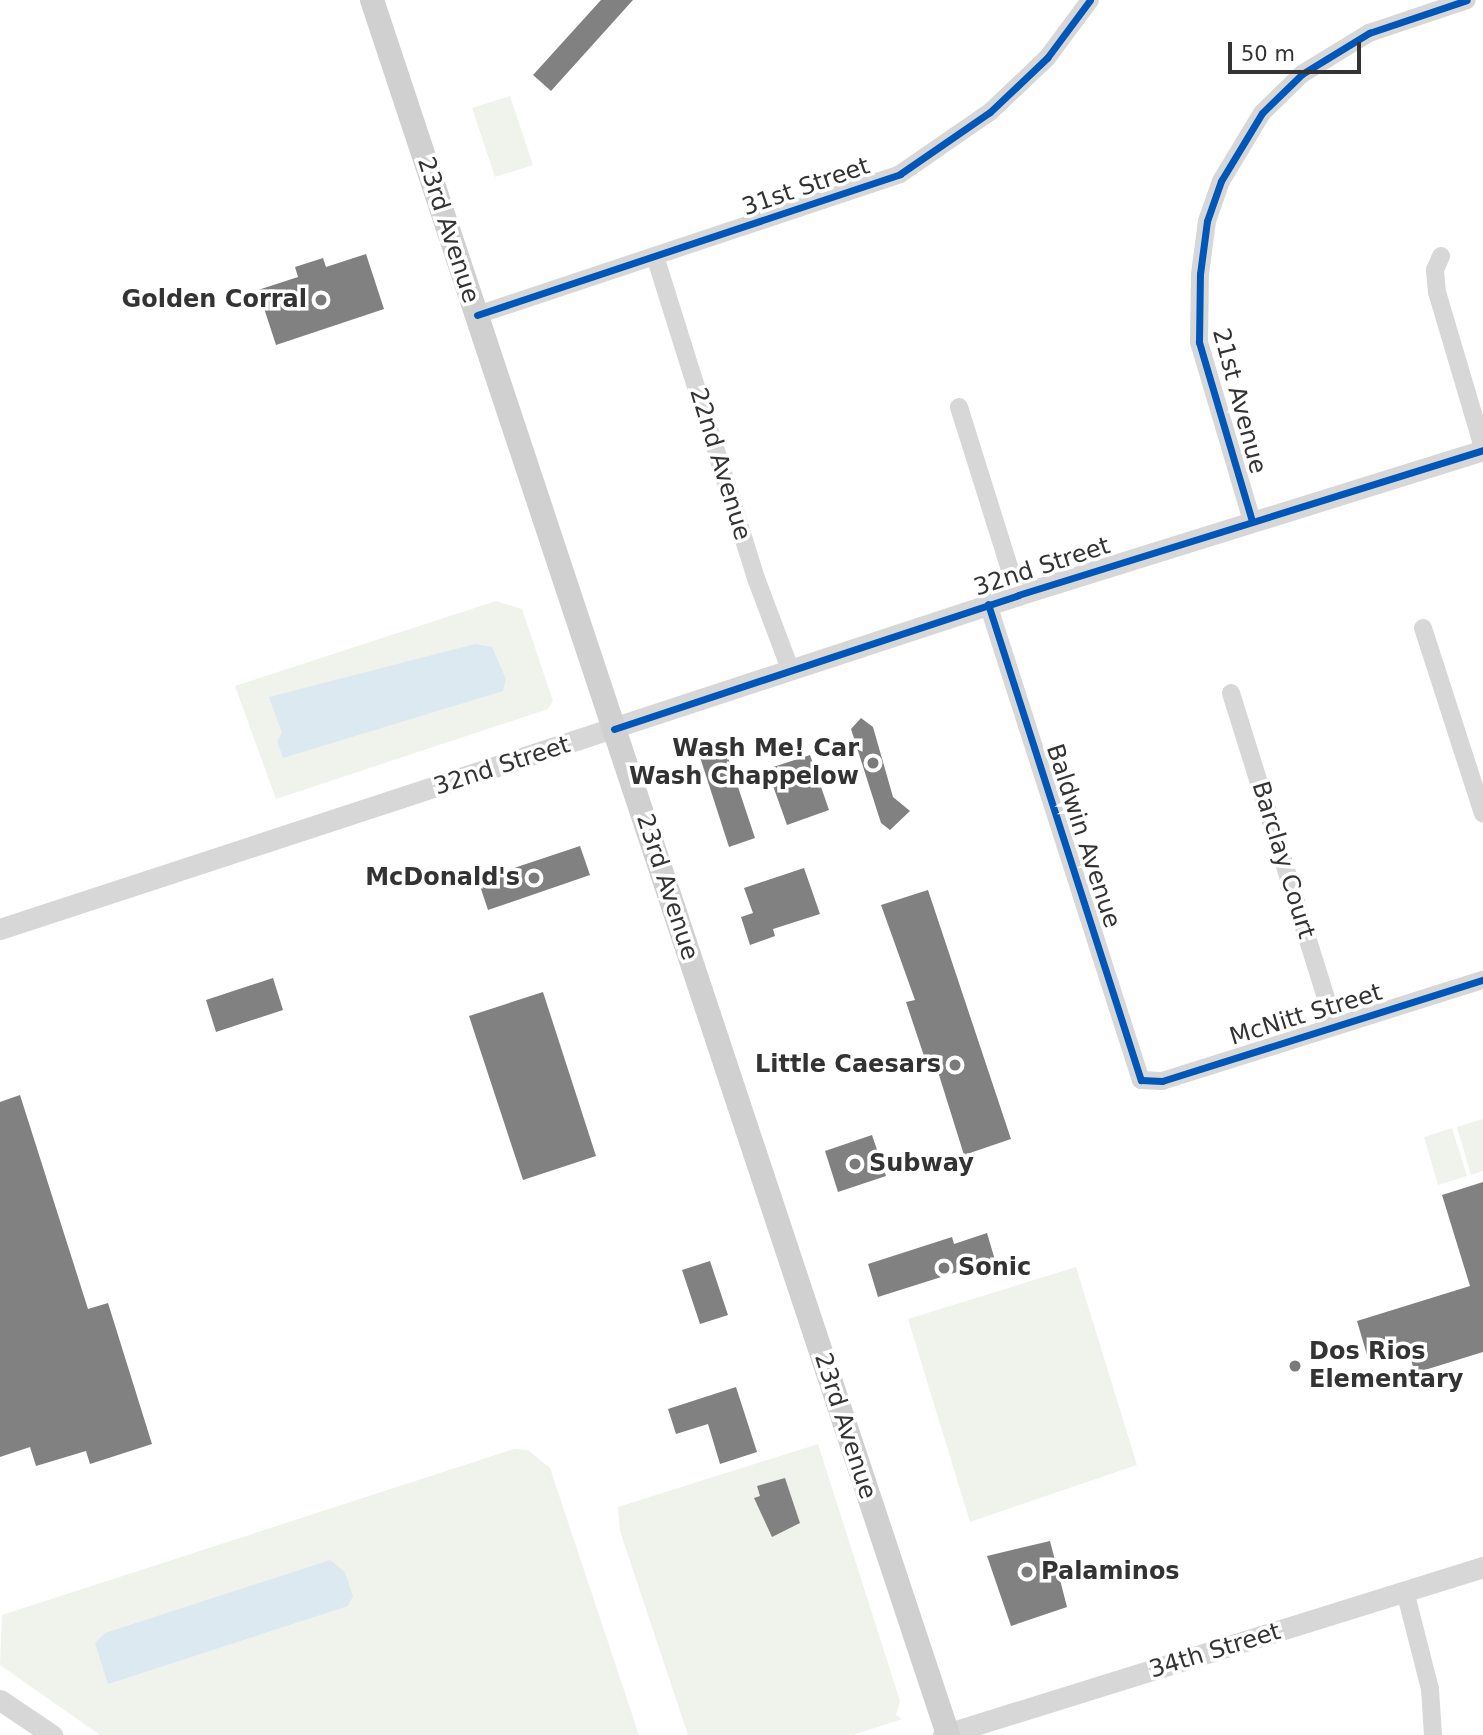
<!DOCTYPE html>
<html>
<head>
<meta charset="utf-8">
<style>
	body { margin:0 }
	#map { position:relative; width:1483px; height:1735px; overflow:hidden; background:#fff; font-family:"DejaVu Sans",sans-serif }
	div>[style] { position:absolute }
	.green>* { inset:0; background:#f0f3ec }
	.water>* { inset:0; background:#dce9f0 }
	.building>* { inset:0; background:#818181 }
	.minor>* { height:18px; margin:-9px; padding:0 9px; transform-origin:9px; border-radius:9px; background:#d7d7d7 }
	.tertiary>* { height:21px; margin:-10.5px; padding:0 10.5px; transform-origin:10.5px; border-radius:10.5px; background:#d7d7d7 }
	.secondary>* { height:24px; margin:-12px; padding:0 12px; transform-origin:12px; border-radius:12px; background:#d0d0d0 }
	.cycleway>* { height:7px; margin:-3.5px; padding:0 3.5px; transform-origin:3.5px; border-radius:3.5px; background:#0057b8 }
	.dots>* { width:19px; height:19px; translate:-50% -50%; box-sizing:border-box; border:4px solid #fff; border-radius:50% }
	span { translate:-50% -50%; white-space:nowrap; text-align:center; line-height:1.15; -webkit-text-stroke:7px #fff; paint-order:stroke }
	.street-label { font-size:24px; color:#333 }
	.poi-label { font-size:24px; color:#333; font-weight:700 }
	.right { translate:-100% -50%; text-align:right }
	.left { translate:0 -50%; text-align:left }
	.scale { position:absolute; left:1228px; top:42px; width:133px; height:32px; box-sizing:border-box; border:4px solid #333; border-top:0; padding-left:9px; font-size:21px; line-height:24px; white-space:nowrap; color:#333; -webkit-text-stroke:5px #fff; paint-order:stroke }
</style>
</head>
<body>
<div id="map">
	<div class="green">
		<i style="clip-path:polygon(510px 96px,533px 165px,495px 177px,472px 108px)"></i>
		<i style="clip-path:polygon(496px 601px,522px 609px,553px 701px,548px 709px,276px 799px,235px 686px)"></i>
		<i style="clip-path:polygon(1483px 1119px,1483px 1171px,1471px 1175px,1457px 1127px)"></i>
		<i style="clip-path:polygon(1452px 1128px,1467px 1176px,1438px 1185px,1424px 1137px)"></i>
		<i style="clip-path:polygon(1076px 1267px,1137px 1465px,970px 1522px,908px 1319px)"></i>
		<i style="clip-path:polygon(818px 1444px,900px 1701px,896px 1715px,902px 1719px,853px 1735px,688px 1735px,620px 1531px,618px 1507px)"></i>
		<i style="clip-path:polygon(514px 1449px,528px 1450px,550px 1468px,639px 1735px,100px 1735px,0 1665px,2px 1615px)"></i>
	</div>
	<div class="water">
		<i style="clip-path:polygon(475px 644px,492px 647px,506px 679px,503px 691px,283px 758px,277px 741px,282px 733px,269px 697px)"></i>
		<i style="clip-path:polygon(330px 1560px,345px 1572px,353px 1596px,348px 1606px,108px 1684px,95px 1643px,105px 1633px)"></i>
	</div>
	<div class="building">
		<i style="clip-path:polygon(601px 0,633px 0,551px 91px,533px 75px)"></i>
		<i style="clip-path:polygon(366px 254px,384px 309px,276px 345px,258px 290px,298px 277px,295px 267px,323px 258px,326px 267px)"></i>
		<i style="clip-path:polygon(861px 718px,873px 727px,893px 797px,910px 811px,890px 830px,881px 823px,851px 729px)"></i>
		<i style="clip-path:polygon(724px 745px,755px 838px,729px 847px,699px 754px)"></i>
		<i style="clip-path:polygon(810px 755px,829px 810px,787px 825px,767px 769px)"></i>
		<i style="clip-path:polygon(580px 846px,590px 875px,488px 910px,478px 880px)"></i>
		<i style="clip-path:polygon(804px 868px,820px 914px,773px 929px,775px 936px,750px 945px,741px 917px,753px 913px,744px 888px)"></i>
		<i style="clip-path:polygon(928px 890px,1011px 1139px,964px 1155px,934px 1059px,926px 1062px,906px 1002px,915px 1000px,881px 905px)"></i>
		<i style="clip-path:polygon(273px 978px,283px 1010px,216px 1032px,206px 1000px)"></i>
		<i style="clip-path:polygon(543px 992px,596px 1156px,523px 1180px,469px 1016px)"></i>
		<i style="clip-path:polygon(20px 1095px,88px 1309px,108px 1303px,152px 1444px,90px 1464px,86px 1451px,36px 1466px,30px 1447px,0 1457px,0 1102px)"></i>
		<i style="clip-path:polygon(872px 1135px,886px 1176px,838px 1192px,825px 1151px)"></i>
		<i style="clip-path:polygon(1483px 1182px,1483px 1352px,1415px 1373px,1408px 1350px,1369px 1362px,1357px 1321px,1470px 1286px,1442px 1195px)"></i>
		<i style="clip-path:polygon(987px 1233px,995px 1260px,878px 1297px,868px 1264px,952px 1237px,954px 1244px)"></i>
		<i style="clip-path:polygon(710px 1261px,728px 1315px,700px 1324px,682px 1270px)"></i>
		<i style="clip-path:polygon(736px 1387px,757px 1452px,720px 1464px,708px 1424px,676px 1434px,668px 1409px)"></i>
		<i style="clip-path:polygon(785px 1478px,800px 1523px,772px 1537px,754px 1498px,760px 1496px,757px 1486px)"></i>
		<i style="clip-path:polygon(1050px 1541px,1067px 1607px,1011px 1626px,987px 1556px)"></i>
	</div>
	<div class="minor">
		<i style="left:655px;top:256px;width:341px;rotate:72.6deg"></i>
		<i style="left:757px;top:581px;width:94px;rotate:69.4deg"></i>
		<i style="left:1441px;top:256px;width:15px;rotate:113deg"></i>
		<i style="left:1435px;top:270px;width:22px;rotate:85deg"></i>
		<i style="left:1437px;top:292px;width:162px;rotate:73.5deg"></i>
		<i style="left:477px;top:315px;width:446px;rotate:-18.4deg"></i>
		<i style="left:900px;top:174px;width:109px;rotate:-34.6deg"></i>
		<i style="left:990px;top:112px;width:79px;rotate:-43.5deg"></i>
		<i style="left:1047px;top:58px;width:72px;rotate:-53.4deg"></i>
		<i style="left:959px;top:407px;width:197px;rotate:72.6deg"></i>
		<i style="left:1252px;top:521px;width:187px;rotate:-106.5deg"></i>
		<i style="left:1199px;top:342px;width:68px;rotate:-89.2deg"></i>
		<i style="left:1200px;top:274px;width:53px;rotate:-82.5deg"></i>
		<i style="left:1207px;top:221px;width:42px;rotate:-70.7deg"></i>
		<i style="left:1221px;top:181px;width:79px;rotate:-58.9deg"></i>
		<i style="left:1262px;top:113px;width:56px;rotate:-44.3deg"></i>
		<i style="left:1302px;top:74px;width:79px;rotate:-31.5deg"></i>
		<i style="left:1369px;top:33px;width:103px;rotate:-18.6deg"></i>
		<i style="left:988px;top:604px;width:500px;rotate:72.2deg"></i>
		<i style="left:1141px;top:1080px;width:21px;rotate:3deg"></i>
		<i style="left:1162px;top:1081px;width:337px;rotate:-17.5deg"></i>
		<i style="left:1423px;top:628px;width:195px;rotate:72.1deg"></i>
		<i style="left:1231px;top:693px;width:349px;rotate:72.7deg"></i>
		<i style="left:1405px;top:1591px;width:101px;rotate:75.7deg"></i>
		<i style="left:1430px;top:1689px;width:46px;rotate:86.3deg"></i>
	</div>
	<div class="tertiary">
		<i style="left:0;top:929px;width:1071px;rotate:-18.16deg"></i>
		<i style="left:1018px;top:595px;width:487px;rotate:-17.3deg"></i>
		<i style="left:0;top:1700px;width:63px;rotate:33.9deg"></i>
		<i style="left:943px;top:1735px;width:566px;rotate:-17.28deg"></i>
	</div>
	<div class="secondary">
		<i style="left:372px;top:0;width:1828px;rotate:71.63deg"></i>
	</div>
	<div class="cycleway">
		<i style="left:477px;top:315px;width:446px;rotate:-18.4deg"></i>
		<i style="left:900px;top:174px;width:109px;rotate:-34.6deg"></i>
		<i style="left:990px;top:112px;width:79px;rotate:-43.5deg"></i>
		<i style="left:1047px;top:58px;width:72px;rotate:-53.4deg"></i>
		<i style="left:1252px;top:521px;width:187px;rotate:-106.5deg"></i>
		<i style="left:1199px;top:342px;width:68px;rotate:-89.2deg"></i>
		<i style="left:1200px;top:274px;width:53px;rotate:-82.5deg"></i>
		<i style="left:1207px;top:221px;width:42px;rotate:-70.7deg"></i>
		<i style="left:1221px;top:181px;width:79px;rotate:-58.9deg"></i>
		<i style="left:1262px;top:113px;width:56px;rotate:-44.3deg"></i>
		<i style="left:1302px;top:74px;width:79px;rotate:-31.5deg"></i>
		<i style="left:1369px;top:33px;width:103px;rotate:-18.6deg"></i>
		<i style="left:988px;top:604px;width:500px;rotate:72.2deg"></i>
		<i style="left:1141px;top:1080px;width:21px;rotate:3deg"></i>
		<i style="left:1162px;top:1081px;width:337px;rotate:-17.5deg"></i>
		<i style="left:614px;top:729px;width:426px;rotate:-18.3deg"></i>
		<i style="left:1018px;top:595px;width:487px;rotate:-17.3deg"></i>
	</div>
	<div class="dots">
		<i style="left:321px;top:300px;background:#7a7a7a"></i>
		<i style="left:873px;top:763px;background:#7a7a7a"></i>
		<i style="left:534px;top:878px;background:#7a7a7a"></i>
		<i style="left:955px;top:1065px;background:#7a7a7a"></i>
		<i style="left:855px;top:1164px;background:#7a7a7a"></i>
		<i style="left:944px;top:1268px;background:#7a7a7a"></i>
		<i style="left:1295px;top:1366px;background:#7a7a7a"></i>
		<i style="left:1027px;top:1572px;background:#7a7a7a"></i>
	</div>
	<div class="street-label">
		<span style="left:806px;top:187px;rotate:-19deg">31st Street</span>
		<span style="left:448px;top:230px;rotate:72deg">23rd Avenue</span>
		<span style="left:1239px;top:401px;rotate:75deg">21st Avenue</span>
		<span style="left:720px;top:464px;rotate:73deg">22nd Avenue</span>
		<span style="left:1042px;top:567px;rotate:-18deg">32nd Street</span>
		<span style="left:502px;top:766px;rotate:-18deg">32nd Street</span>
		<span style="left:1083px;top:836px;rotate:72deg">Baldwin Avenue</span>
		<span style="left:1283px;top:860px;rotate:73deg">Barclay Court</span>
		<span style="left:667px;top:887px;rotate:72deg">23rd Avenue</span>
		<span style="left:1306px;top:1015px;rotate:-17deg">McNitt Street</span>
		<span style="left:845px;top:1426px;rotate:72deg">23rd Avenue</span>
		<span style="left:1215px;top:1651px;rotate:-17deg">34th Street</span>
	</div>
	<div class="poi-label">
		<span class="right" style="left:307px;top:300px">Golden Corral</span>
		<span class="right" style="left:859px;top:763px">Wash Me! Car<br>Wash Chappelow</span>
		<span class="right" style="left:520px;top:878px">McDonald's</span>
		<span class="right" style="left:941px;top:1065px">Little Caesars</span>
		<span class="left" style="left:869px;top:1164px">Subway</span>
		<span class="left" style="left:958px;top:1268px">Sonic</span>
		<span class="left" style="left:1309px;top:1366px">Dos Rios<br>Elementary</span>
		<span class="left" style="left:1041px;top:1572px">Palaminos</span>
	</div>
	<div class="scale">50 m</div>
</div>
</body>
</html>
